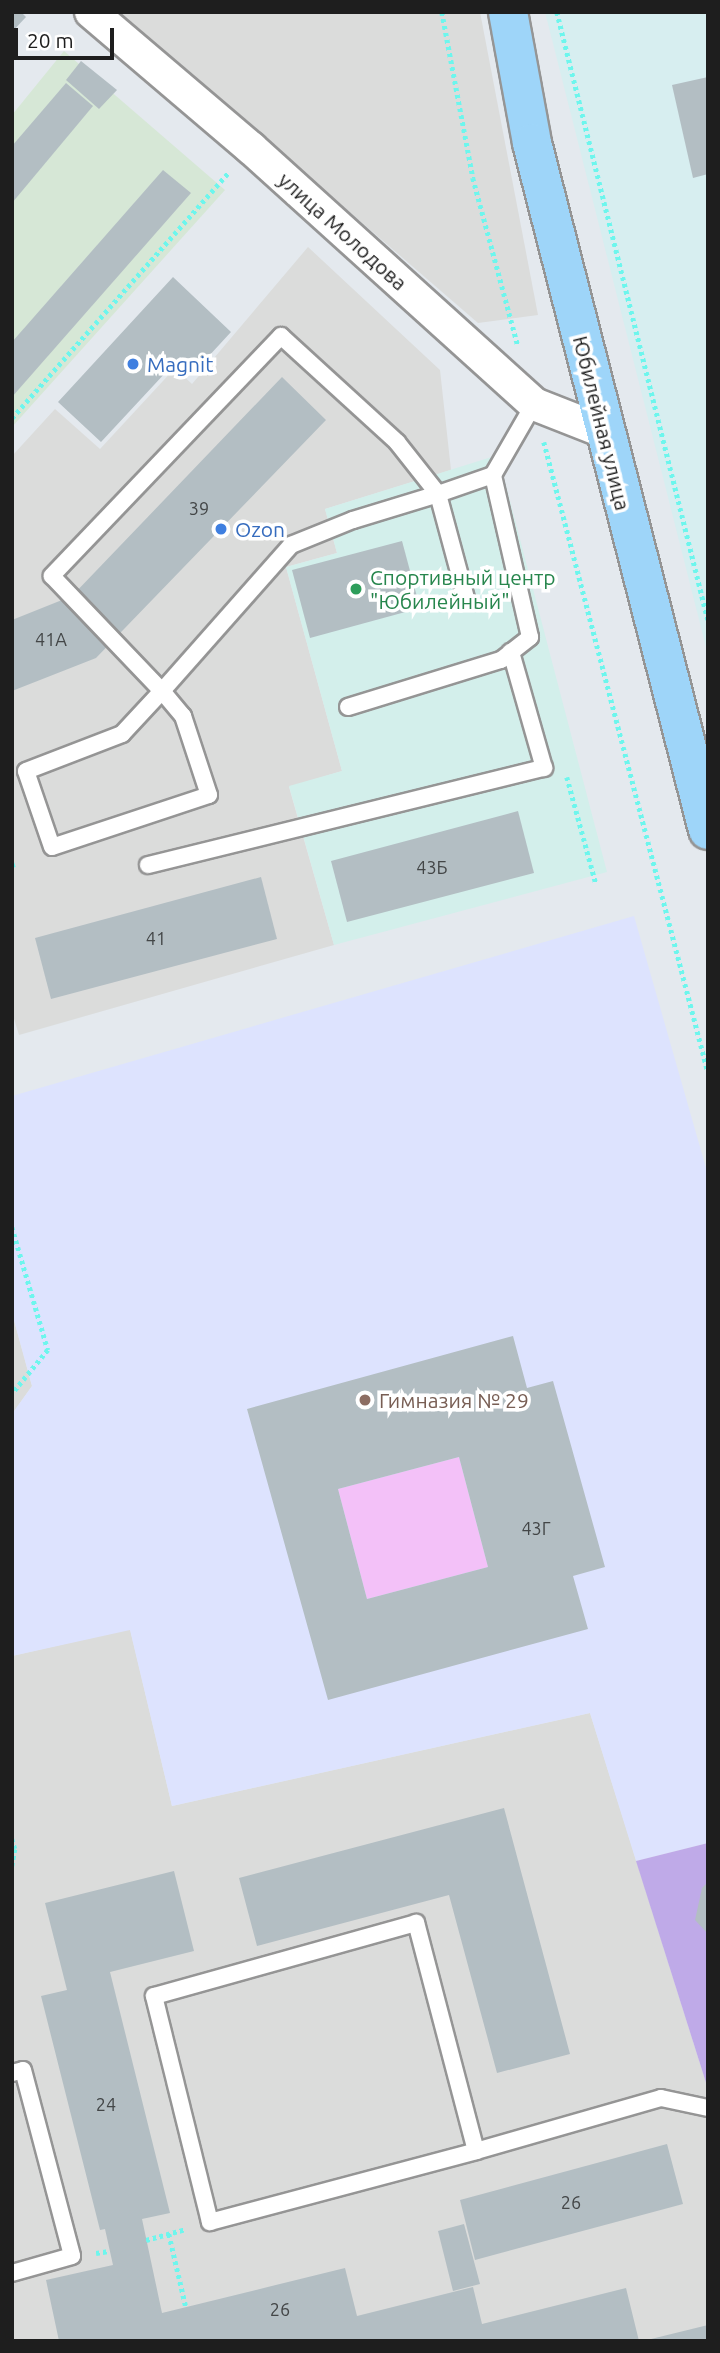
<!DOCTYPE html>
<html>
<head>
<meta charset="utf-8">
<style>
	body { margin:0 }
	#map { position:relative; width:720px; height:2353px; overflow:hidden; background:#e4e9ee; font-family:Ubuntu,sans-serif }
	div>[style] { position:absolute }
	.residential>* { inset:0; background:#dbdcdb }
	.commercial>* { inset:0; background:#d3efeb }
	.industrial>* { inset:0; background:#d6e7d6 }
	.education>* { inset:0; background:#dde3fe }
	.military>* { inset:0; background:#d7eef0 }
	.grass>* { inset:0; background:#bfaae8 }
	.park>* { inset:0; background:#f3c1f8 }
	.building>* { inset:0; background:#b3bec3 }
	.path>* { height:4.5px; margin-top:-2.25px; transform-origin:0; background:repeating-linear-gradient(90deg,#6df6ed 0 3.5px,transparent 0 7px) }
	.roads { filter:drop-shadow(2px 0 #959595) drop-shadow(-2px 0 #959595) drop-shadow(0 2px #959595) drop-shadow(0 -2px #959595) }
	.lane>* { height:16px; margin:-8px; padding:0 8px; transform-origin:8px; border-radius:8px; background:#fff }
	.street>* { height:32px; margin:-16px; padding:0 16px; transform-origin:16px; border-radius:16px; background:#fff }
	.primary>* { height:38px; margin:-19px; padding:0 19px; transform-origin:19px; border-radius:19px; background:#9ed5f9 }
	.dots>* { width:19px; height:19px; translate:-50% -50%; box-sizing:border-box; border:4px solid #fff; border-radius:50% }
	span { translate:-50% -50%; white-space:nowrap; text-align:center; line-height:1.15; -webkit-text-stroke:7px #fff; paint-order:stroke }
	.number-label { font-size:18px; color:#434647 }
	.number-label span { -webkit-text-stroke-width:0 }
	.street-label { font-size:21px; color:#1e1e1e }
	.shop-label { font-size:21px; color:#366cbe }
	.left { translate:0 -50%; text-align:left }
	.leisure-label { font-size:21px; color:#27864d }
	.education-label { font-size:21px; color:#785e54 }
	.frame { position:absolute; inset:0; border:14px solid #1e1e1e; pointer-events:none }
	.scale { position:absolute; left:14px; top:28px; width:100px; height:32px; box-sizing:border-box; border:4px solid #1e1e1e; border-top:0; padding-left:9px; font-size:21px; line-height:24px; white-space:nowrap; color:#1e1e1e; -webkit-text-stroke:5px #fff; paint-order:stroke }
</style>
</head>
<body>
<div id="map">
	<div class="residential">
		<i style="clip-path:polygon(118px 12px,480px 12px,538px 315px,478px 323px)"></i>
		<i style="clip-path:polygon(308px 247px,440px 370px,451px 470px,325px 509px,337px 553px,286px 567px,342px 771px,289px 787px,334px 945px,19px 1035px,12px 1012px,12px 456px,55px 409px,100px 449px,175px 368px,192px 384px)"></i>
		<i style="clip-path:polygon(12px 1313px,32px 1386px,12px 1414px)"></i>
		<i style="clip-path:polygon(130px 1629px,172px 1806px,590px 1713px,708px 2089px,708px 2341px,12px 2341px,12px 1656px)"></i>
	</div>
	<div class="commercial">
		<i style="clip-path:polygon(498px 455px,607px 872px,334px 945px,289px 786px,342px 771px,286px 567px,337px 553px,325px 509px)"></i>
	</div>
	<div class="industrial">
		<i style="clip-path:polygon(64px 51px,225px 190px,12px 427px,12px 115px)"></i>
	</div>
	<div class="education">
		<i style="clip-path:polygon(634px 916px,708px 1175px,708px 1843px,636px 1861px,590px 1713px,172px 1806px,130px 1630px,12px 1656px,12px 1414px,32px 1386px,12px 1313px,12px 1096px)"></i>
	</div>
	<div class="military">
		<i style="clip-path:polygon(545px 12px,708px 12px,708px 655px)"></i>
	</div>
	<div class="grass">
		<i style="clip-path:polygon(708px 1843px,708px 2089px,636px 1861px)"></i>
	</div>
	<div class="park">
		<i style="clip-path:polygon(459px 1457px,488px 1567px,367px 1599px,338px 1489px)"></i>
	</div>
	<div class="building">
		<i style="clip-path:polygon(12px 12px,21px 12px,26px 17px,12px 32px)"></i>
		<i style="clip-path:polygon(81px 61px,117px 90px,99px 109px,66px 80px)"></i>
		<i style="clip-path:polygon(708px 77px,708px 174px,693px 178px,672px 85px)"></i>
		<i style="clip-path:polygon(66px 83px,93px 106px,12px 203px,12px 146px)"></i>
		<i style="clip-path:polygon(163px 170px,191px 193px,12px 397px,12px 342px)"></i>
		<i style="clip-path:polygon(173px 277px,231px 332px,195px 371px,180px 357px,101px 442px,58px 402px)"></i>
		<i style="clip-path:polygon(282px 377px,326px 420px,96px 658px,12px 691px,12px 620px,72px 596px)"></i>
		<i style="clip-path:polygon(402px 541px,420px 608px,310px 638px,292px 570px)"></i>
		<i style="clip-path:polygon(518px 811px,534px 873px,347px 922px,331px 861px)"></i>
		<i style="clip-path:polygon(261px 877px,277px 939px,51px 999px,35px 938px)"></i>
		<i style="clip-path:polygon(evenodd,513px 1336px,527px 1388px,553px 1381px,605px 1567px,573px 1576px,588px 1629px,328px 1700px,247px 1409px,513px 1336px,459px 1457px,488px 1567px,367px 1599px,338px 1489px,459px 1457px)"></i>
		<i style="clip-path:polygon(504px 1808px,570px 2054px,497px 2073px,449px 1895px,257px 1946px,239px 1878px)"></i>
		<i style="clip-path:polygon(174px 1871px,194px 1951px,110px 1972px,170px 2213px,142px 2219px,162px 2313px,345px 2268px,357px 2316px,473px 2287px,482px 2324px,626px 2288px,639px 2341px,59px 2341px,46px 2280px,113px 2265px,105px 2229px,100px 2230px,41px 1996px,67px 1990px,45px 1903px)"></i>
		<i style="clip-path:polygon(708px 1882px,708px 1934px,695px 1920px,702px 1888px)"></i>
		<i style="clip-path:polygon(667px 2144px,683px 2204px,475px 2260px,460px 2200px)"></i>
		<i style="clip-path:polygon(464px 2224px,480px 2284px,453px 2291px,438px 2231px)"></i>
		<i style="clip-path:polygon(708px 2325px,708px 2341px,647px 2341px,647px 2340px)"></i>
	</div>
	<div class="path">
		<i style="left:442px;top:12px;width:169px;rotate:79.4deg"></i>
		<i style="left:473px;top:178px;width:174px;rotate:75deg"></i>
		<i style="left:557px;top:12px;width:626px;rotate:76.05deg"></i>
		<i style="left:12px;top:418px;width:328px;rotate:-48.6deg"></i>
		<i style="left:544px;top:442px;width:651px;rotate:75.41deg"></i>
		<i style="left:567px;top:777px;width:111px;rotate:74.8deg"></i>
		<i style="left:12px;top:865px;width:3px;rotate:-18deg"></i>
		<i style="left:12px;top:1227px;width:128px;rotate:73.7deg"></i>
		<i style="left:48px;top:1350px;width:57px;rotate:129.3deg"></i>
		<i style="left:12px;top:1839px;width:10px;rotate:73deg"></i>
		<i style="left:15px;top:1849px;width:17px;rotate:100deg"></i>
		<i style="left:169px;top:2234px;width:75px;rotate:76.9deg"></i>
		<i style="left:146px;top:2240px;width:41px;rotate:-15.4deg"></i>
		<i style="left:96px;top:2253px;width:13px;rotate:-9deg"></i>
	</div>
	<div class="roads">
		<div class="lane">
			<i style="left:466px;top:598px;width:108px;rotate:-105.1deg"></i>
			<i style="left:438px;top:494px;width:66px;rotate:-128.3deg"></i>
			<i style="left:397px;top:442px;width:157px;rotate:-137.6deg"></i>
			<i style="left:281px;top:336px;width:332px;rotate:133.7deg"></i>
			<i style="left:52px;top:576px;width:159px;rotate:46.3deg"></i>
			<i style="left:162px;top:691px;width:33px;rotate:50deg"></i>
			<i style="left:183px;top:716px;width:83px;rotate:71.8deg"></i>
			<i style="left:209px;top:795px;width:165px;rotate:161.7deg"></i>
			<i style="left:52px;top:847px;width:80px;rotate:-108.9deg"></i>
			<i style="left:26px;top:771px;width:103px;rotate:-21.1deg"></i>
			<i style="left:122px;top:734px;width:59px;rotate:-47.1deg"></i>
			<i style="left:162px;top:691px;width:195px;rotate:-48.5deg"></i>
			<i style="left:291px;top:545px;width:67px;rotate:-22deg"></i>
			<i style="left:353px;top:520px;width:89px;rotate:-17deg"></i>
			<i style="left:438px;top:494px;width:58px;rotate:-19.1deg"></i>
			<i style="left:348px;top:707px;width:160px;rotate:-17.1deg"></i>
			<i style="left:501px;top:660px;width:37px;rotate:-38deg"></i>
			<i style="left:530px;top:637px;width:166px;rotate:-102.9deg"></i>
			<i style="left:493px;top:475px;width:82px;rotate:-60deg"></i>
			<i style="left:148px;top:865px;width:408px;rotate:-13.8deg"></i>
			<i style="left:544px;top:768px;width:121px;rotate:-105.9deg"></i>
			<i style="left:12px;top:2073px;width:11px;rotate:-15deg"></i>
			<i style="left:23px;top:2070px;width:192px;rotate:75.2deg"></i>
			<i style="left:72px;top:2256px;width:62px;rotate:164.2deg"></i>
			<i style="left:476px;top:2151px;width:236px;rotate:-104.7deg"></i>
			<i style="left:416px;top:1923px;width:272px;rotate:164.4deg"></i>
			<i style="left:154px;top:1996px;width:233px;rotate:76.1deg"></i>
			<i style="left:210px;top:2222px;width:275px;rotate:-14.9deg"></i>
			<i style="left:476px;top:2151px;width:192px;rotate:-16deg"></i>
			<i style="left:661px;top:2098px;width:48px;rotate:12deg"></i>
		</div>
		<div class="street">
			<i style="left:91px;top:12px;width:210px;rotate:40.4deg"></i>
			<i style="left:251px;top:148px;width:382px;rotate:42.1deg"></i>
			<i style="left:534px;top:404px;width:76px;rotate:21.5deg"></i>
		</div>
		<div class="primary">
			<i style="left:508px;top:12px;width:133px;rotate:79.6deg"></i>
			<i style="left:532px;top:143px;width:709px;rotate:75.63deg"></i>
		</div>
	</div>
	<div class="dots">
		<i style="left:133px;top:364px;background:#3f7fe0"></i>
		<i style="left:221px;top:529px;background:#3f7fe0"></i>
		<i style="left:356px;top:589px;background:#2e9e5b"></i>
		<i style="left:365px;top:1400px;background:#8d6e63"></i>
	</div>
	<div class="number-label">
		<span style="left:199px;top:508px">39</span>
		<span style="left:51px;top:639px">41А</span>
		<span style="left:432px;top:867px">43Б</span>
		<span style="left:156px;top:938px">41</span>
		<span style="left:536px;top:1528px">43Г</span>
		<span style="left:106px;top:2104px">24</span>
		<span style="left:571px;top:2202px">26</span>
		<span style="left:280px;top:2309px">26</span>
	</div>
	<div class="street-label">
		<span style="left:343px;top:231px;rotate:42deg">улица Молодова</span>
		<span style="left:602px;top:423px;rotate:76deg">Юбилейная улица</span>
	</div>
	<div class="shop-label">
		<span class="left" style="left:147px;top:364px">Magnit</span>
		<span class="left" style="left:235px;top:529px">Ozon</span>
	</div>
	<div class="leisure-label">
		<span class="left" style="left:370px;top:589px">Спортивный центр<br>"Юбилейный"</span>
	</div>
	<div class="education-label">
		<span class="left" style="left:379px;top:1400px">Гимназия № 29</span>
	</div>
	<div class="frame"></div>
	<div class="scale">20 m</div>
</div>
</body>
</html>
